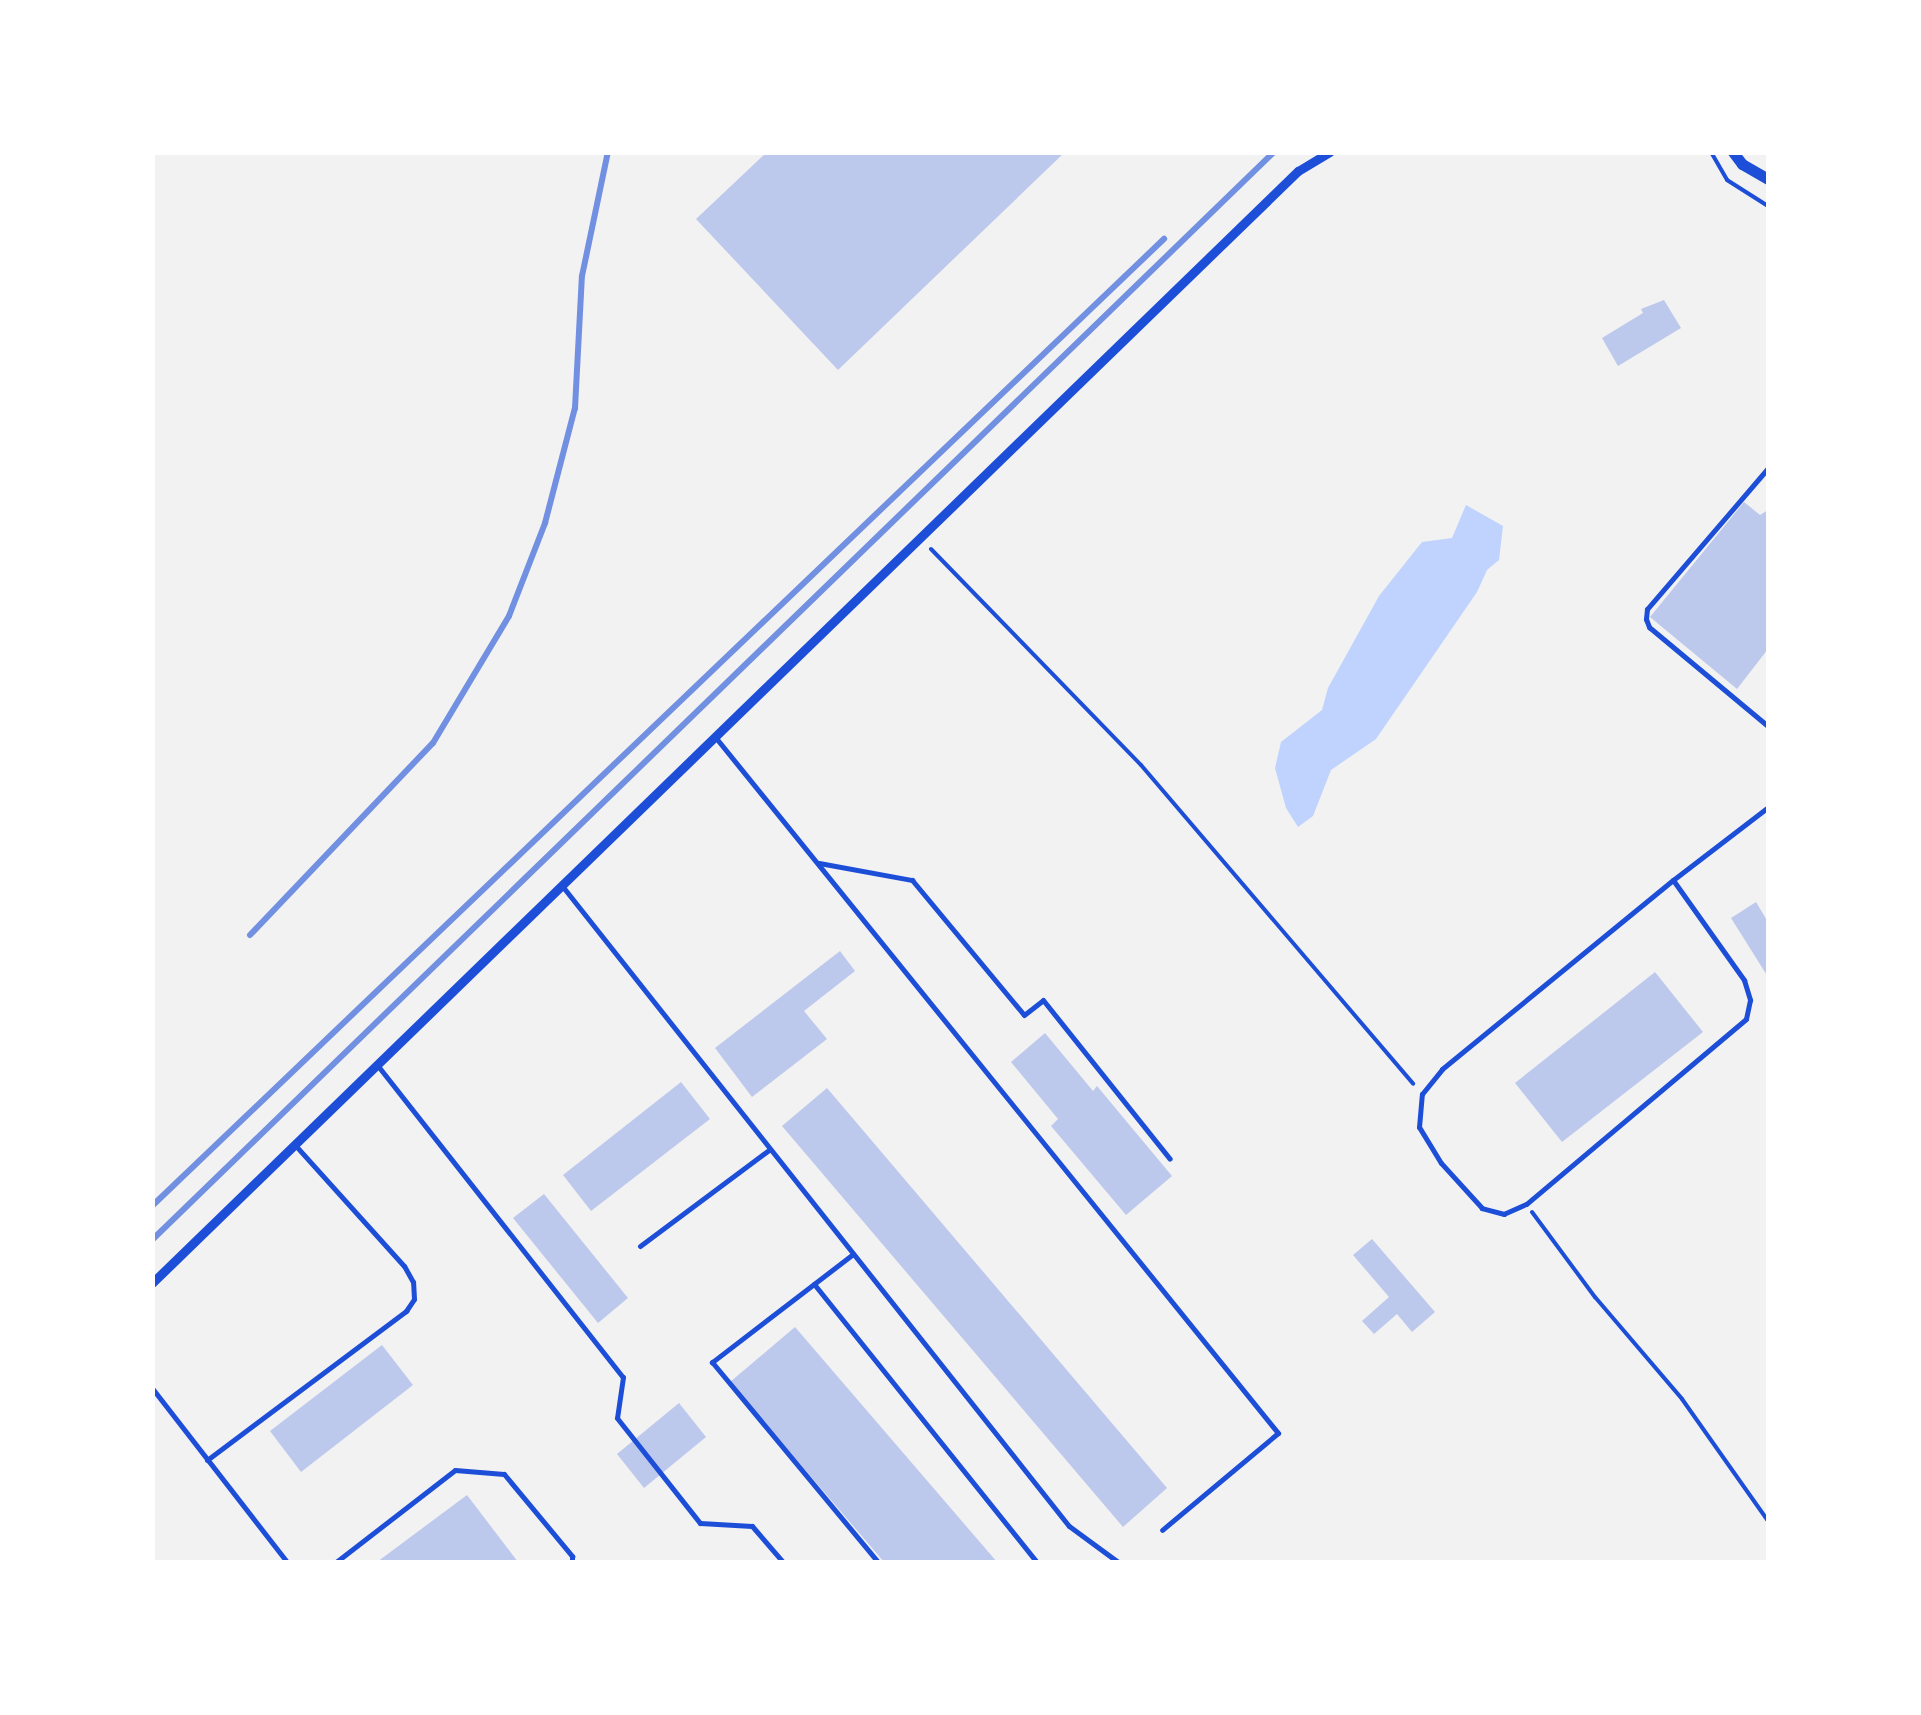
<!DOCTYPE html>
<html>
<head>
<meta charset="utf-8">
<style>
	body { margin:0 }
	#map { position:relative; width:1921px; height:1715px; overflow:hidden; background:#f2f2f2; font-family:"PT Sans Narrow",sans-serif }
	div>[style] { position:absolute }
	.water>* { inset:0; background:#bfd3fe }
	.building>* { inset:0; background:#bdc9ec }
	.path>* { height:4px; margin:-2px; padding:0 2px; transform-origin:2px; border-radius:2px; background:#1d4ed8 }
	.service>* { height:5px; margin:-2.5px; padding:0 2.5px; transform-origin:2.5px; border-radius:2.5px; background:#1d4ed8 }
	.minor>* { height:9px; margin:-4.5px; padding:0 4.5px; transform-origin:4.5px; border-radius:4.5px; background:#1d4ed8 }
	.tertiary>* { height:11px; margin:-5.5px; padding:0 5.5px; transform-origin:5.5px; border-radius:5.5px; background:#1d4ed8 }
	.rail>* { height:6px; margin:-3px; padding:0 3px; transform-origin:3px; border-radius:3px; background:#7290e2 }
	span { translate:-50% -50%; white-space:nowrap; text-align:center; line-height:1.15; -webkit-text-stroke:10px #fff; paint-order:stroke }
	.frame { position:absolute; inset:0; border:155px solid #fff; pointer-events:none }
</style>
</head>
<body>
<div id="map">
	<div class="water">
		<i style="clip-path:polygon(1466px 505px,1503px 526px,1499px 560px,1487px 570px,1477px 592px,1376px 739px,1331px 770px,1313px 816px,1298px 827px,1286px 808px,1275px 768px,1281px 742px,1322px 710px,1328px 688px,1379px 596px,1422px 542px,1452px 538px)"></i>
	</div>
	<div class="building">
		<i style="clip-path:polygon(767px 152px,1065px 152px,838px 370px,696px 219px)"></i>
		<i style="clip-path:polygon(1664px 300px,1681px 328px,1618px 366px,1602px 338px,1643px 313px,1641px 309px)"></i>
		<i style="clip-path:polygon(1744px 502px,1760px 515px,1768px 510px,1768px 649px,1737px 689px,1650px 617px)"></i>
		<i style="clip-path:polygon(1756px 902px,1768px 922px,1768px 977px,1731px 918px)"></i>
		<i style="clip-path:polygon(840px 951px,855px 971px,804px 1011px,827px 1039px,752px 1097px,715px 1048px)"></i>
		<i style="clip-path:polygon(1655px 972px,1703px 1032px,1562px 1142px,1515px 1083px)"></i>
		<i style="clip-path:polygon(1045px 1033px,1093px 1091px,1097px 1086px,1172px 1176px,1126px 1215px,1051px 1126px,1058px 1119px,1011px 1062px)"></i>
		<i style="clip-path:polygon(681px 1082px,710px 1119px,591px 1211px,563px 1175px)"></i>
		<i style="clip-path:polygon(827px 1088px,1167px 1488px,1123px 1527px,782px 1126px)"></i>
		<i style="clip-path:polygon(544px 1194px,628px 1298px,598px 1323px,513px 1218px)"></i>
		<i style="clip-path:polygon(1372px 1239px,1435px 1312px,1412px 1332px,1397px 1314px,1374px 1334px,1362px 1321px,1389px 1297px,1353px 1255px)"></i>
		<i style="clip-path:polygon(795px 1327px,997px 1562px,884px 1562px,730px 1382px)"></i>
		<i style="clip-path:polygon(382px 1345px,413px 1385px,301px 1472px,270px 1431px)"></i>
		<i style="clip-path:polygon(679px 1403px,706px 1437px,644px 1488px,617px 1454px)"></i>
		<i style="clip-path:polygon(467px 1495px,518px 1562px,377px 1562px)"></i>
	</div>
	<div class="path">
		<i style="left:1711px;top:152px;width:32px;rotate:60deg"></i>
		<i style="left:1727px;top:180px;width:49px;rotate:32.4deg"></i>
		<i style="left:931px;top:549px;width:301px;rotate:45.8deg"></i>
		<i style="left:1141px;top:765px;width:419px;rotate:49.5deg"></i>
		<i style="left:1532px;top:1212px;width:106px;rotate:53.5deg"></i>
		<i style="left:1595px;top:1297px;width:134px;rotate:49.5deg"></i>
		<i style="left:1682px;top:1399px;width:149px;rotate:54.8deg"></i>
	</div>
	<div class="service">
		<i style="left:1768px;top:468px;width:186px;rotate:130.6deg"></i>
		<i style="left:1647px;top:609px;width:10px;rotate:96deg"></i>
		<i style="left:1646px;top:619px;width:9px;rotate:69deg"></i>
		<i style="left:1649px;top:627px;width:155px;rotate:39.8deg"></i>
		<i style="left:716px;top:738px;width:894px;rotate:51.04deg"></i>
		<i style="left:1278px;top:1433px;width:151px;rotate:140.1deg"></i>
		<i style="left:819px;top:863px;width:95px;rotate:10.4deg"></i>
		<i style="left:912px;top:880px;width:175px;rotate:50.3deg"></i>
		<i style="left:1024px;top:1015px;width:24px;rotate:-38deg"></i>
		<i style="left:1043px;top:1000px;width:203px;rotate:51.4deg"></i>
		<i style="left:1673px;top:880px;width:123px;rotate:54.6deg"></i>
		<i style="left:1744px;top:980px;width:21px;rotate:73deg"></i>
		<i style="left:1750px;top:1000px;width:19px;rotate:102deg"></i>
		<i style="left:1746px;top:1019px;width:287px;rotate:139.9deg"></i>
		<i style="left:1526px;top:1204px;width:24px;rotate:156deg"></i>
		<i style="left:1504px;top:1214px;width:23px;rotate:-165deg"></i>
		<i style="left:1482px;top:1208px;width:61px;rotate:-132.3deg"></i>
		<i style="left:1441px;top:1163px;width:42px;rotate:-121.4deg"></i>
		<i style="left:1419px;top:1127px;width:33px;rotate:-85deg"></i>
		<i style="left:1422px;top:1094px;width:32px;rotate:-51deg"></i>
		<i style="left:1442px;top:1069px;width:298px;rotate:-39.3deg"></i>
		<i style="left:1673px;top:880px;width:120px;rotate:-37.5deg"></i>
		<i style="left:563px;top:887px;width:815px;rotate:51.63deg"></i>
		<i style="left:1069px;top:1526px;width:61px;rotate:36.3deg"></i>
		<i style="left:378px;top:1066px;width:396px;rotate:51.8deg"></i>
		<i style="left:623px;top:1377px;width:41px;rotate:98.3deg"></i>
		<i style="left:617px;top:1418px;width:134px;rotate:51.7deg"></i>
		<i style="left:700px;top:1523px;width:52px;rotate:3.3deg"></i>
		<i style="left:752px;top:1526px;width:48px;rotate:49.3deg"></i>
		<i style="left:640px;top:1246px;width:162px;rotate:-36.7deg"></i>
		<i style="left:853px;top:1254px;width:178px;rotate:142.5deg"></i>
		<i style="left:712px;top:1362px;width:260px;rotate:50.3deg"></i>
		<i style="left:814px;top:1284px;width:356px;rotate:51.3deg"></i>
		<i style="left:152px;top:1388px;width:220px;rotate:52.2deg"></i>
		<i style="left:207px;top:1460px;width:249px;rotate:-36.8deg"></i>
		<i style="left:406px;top:1311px;width:14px;rotate:-56deg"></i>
		<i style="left:414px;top:1299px;width:17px;rotate:-93deg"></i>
		<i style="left:413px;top:1282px;width:18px;rotate:-119deg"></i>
		<i style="left:404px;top:1266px;width:161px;rotate:-132deg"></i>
		<i style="left:336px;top:1562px;width:150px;rotate:-37.7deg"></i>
		<i style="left:455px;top:1470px;width:49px;rotate:4.7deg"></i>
		<i style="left:504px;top:1474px;width:107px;rotate:50.3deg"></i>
		<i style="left:572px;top:1556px;width:6px;rotate:90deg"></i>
	</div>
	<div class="minor">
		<i style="left:152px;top:1283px;width:1597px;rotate:-44.14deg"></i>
		<i style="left:1298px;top:171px;width:37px;rotate:-31deg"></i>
	</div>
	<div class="tertiary">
		<i style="left:1733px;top:152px;width:15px;rotate:53deg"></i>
		<i style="left:1742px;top:164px;width:30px;rotate:30deg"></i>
	</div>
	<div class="rail">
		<i style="left:250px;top:935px;width:265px;rotate:-46.4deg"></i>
		<i style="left:433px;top:743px;width:148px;rotate:-59.1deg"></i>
		<i style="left:509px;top:616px;width:100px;rotate:-68.8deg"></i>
		<i style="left:545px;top:523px;width:119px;rotate:-75.4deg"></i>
		<i style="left:575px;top:408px;width:132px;rotate:-87deg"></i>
		<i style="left:582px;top:276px;width:127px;rotate:-78.2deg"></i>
		<i style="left:152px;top:1206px;width:1400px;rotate:-43.7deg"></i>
		<i style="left:152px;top:1240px;width:1563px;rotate:-44.12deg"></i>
	</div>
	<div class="frame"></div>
</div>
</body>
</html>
